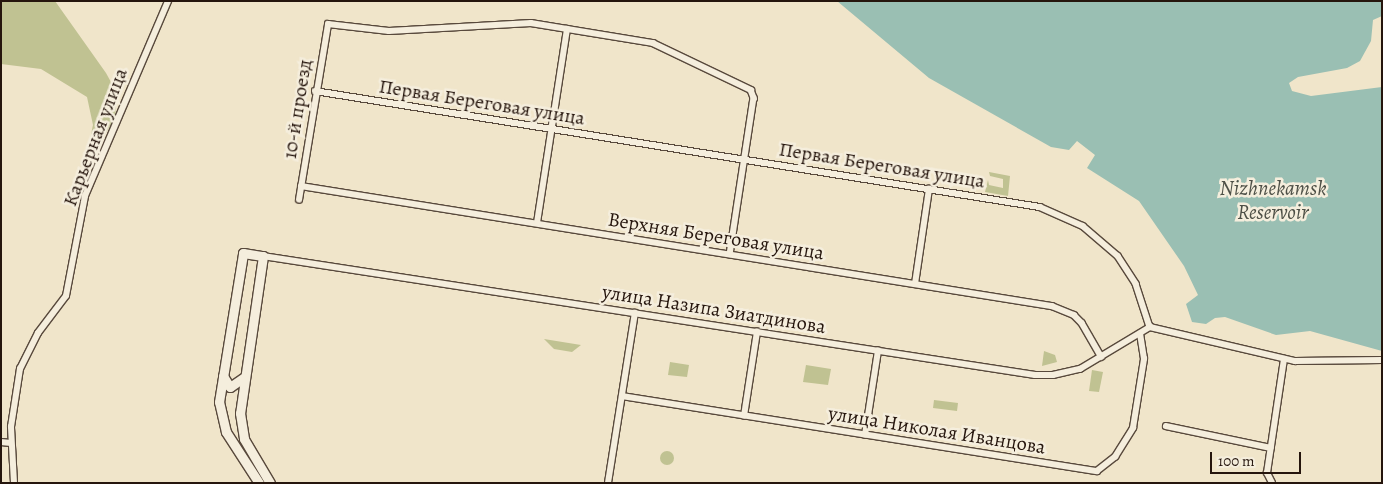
<!DOCTYPE html>
<html>
<head>
<meta charset="utf-8">
<style>
	body { margin:0 }
	#map { position:relative; width:1383px; height:484px; overflow:hidden; background:#f0e5ca; font-family:Alegreya,serif }
	div>[style] { position:absolute }
	.green>* { inset:0; background:#c0c292 }
	.round { border-radius:50% }
	.water>* { inset:0; background:#9abfb3 }
	.roads { filter:drop-shadow(1px 0 #58493c) drop-shadow(-1px 0 #58493c) drop-shadow(0 1px #58493c) drop-shadow(0 -1px #58493c) }
	.street>* { height:5.5px; margin:-2.75px; padding:0 2.75px; transform-origin:2.75px; border-radius:2.75px; background:#f5eedd }
	.secondary>* { height:9px; margin:-4.5px; padding:0 4.5px; transform-origin:4.5px; border-radius:4.5px; background:#f5eedd }
	span { translate:-50% -50%; white-space:nowrap; text-align:center; line-height:1.15; -webkit-text-stroke:5px #f5eedd; paint-order:stroke }
	.street-label { font-size:20px; color:#25150d }
	.water-label { font-size:21px; color:#4e5047; font-style:italic }
	.frame { position:absolute; inset:0; border:2px solid #25150d; pointer-events:none }
	.scale { position:absolute; left:1210px; top:452px; width:91px; height:22px; box-sizing:border-box; border:2px solid #25150d; border-top:0; padding-left:6px; font-size:15px; line-height:18px; white-space:nowrap; color:#25150d; -webkit-text-stroke:4px #f5eedd; paint-order:stroke }
</style>
</head>
<body>
<div id="map">
	<div class="green">
		<i style="clip-path:polygon(1px 1px,55px 1px,106px 73px,117px 93px,115px 118px,98px 146px,87px 152px,93px 125px,87px 97px,41px 69px,1px 64px)"></i>
		<i style="clip-path:polygon(989px 172px,1010px 176px,1008px 196px,985px 192px,988px 180px,989px 185px,1003px 188px,1003px 179px,990px 176px)"></i>
		<i style="clip-path:polygon(544px 339px,581px 345px,572px 352px,554px 349px)"></i>
		<i style="clip-path:polygon(1044px 351px,1055px 355px,1057px 362px,1042px 366px)"></i>
		<i style="clip-path:polygon(670px 362px,689px 365px,687px 377px,668px 375px)"></i>
		<i style="clip-path:polygon(806px 365px,831px 369px,828px 385px,803px 382px)"></i>
		<i style="clip-path:polygon(1092px 370px,1103px 372px,1099px 392px,1089px 391px)"></i>
		<i style="clip-path:polygon(934px 400px,958px 403px,957px 411px,933px 408px)"></i>
		<i class="round" style="left:660px;top:451px;width:14px;height:14px"></i>
	</div>
	<div class="water">
		<i style="clip-path:polygon(837px 1px,1382px 1px,1382px 16px,1373px 20px,1371px 41px,1360px 61px,1347px 68px,1298px 77px,1289px 83px,1292px 91px,1311px 96px,1382px 87px,1382px 351px,1310px 331px,1276px 335px,1225px 317px,1215px 318px,1206px 324px,1192px 322px,1186px 304px,1198px 295px,1184px 266px,1139px 201px,1087px 168px,1095px 155px,1077px 141px,1069px 150px,1051px 147px,929px 78px)"></i>
	</div>
	<div class="roads">
		<div class="street">
			<i style="left:315px;top:91px;width:734px;rotate:9.09deg"></i>
			<i style="left:1040px;top:207px;width:47px;rotate:23.8deg"></i>
			<i style="left:1083px;top:226px;width:46px;rotate:40.6deg"></i>
			<i style="left:1118px;top:256px;width:33px;rotate:57deg"></i>
			<i style="left:1136px;top:284px;width:45px;rotate:72deg"></i>
			<i style="left:301px;top:186px;width:761px;rotate:9.08deg"></i>
			<i style="left:1052px;top:306px;width:24px;rotate:22deg"></i>
			<i style="left:1074px;top:315px;width:11px;rotate:45deg"></i>
			<i style="left:1082px;top:323px;width:39px;rotate:60deg"></i>
			<i style="left:299px;top:200px;width:178px;rotate:-80.6deg"></i>
			<i style="left:328px;top:24px;width:61px;rotate:6.5deg"></i>
			<i style="left:389px;top:31px;width:142px;rotate:-3.2deg"></i>
			<i style="left:531px;top:23px;width:124px;rotate:9.3deg"></i>
			<i style="left:653px;top:43px;width:109px;rotate:25.6deg"></i>
			<i style="left:751px;top:90px;width:9px;rotate:69deg"></i>
			<i style="left:754px;top:98px;width:158px;rotate:98.7deg"></i>
			<i style="left:537px;top:223px;width:196px;rotate:-81.2deg"></i>
			<i style="left:263px;top:256px;width:781px;rotate:8.76deg"></i>
			<i style="left:1035px;top:375px;width:18px"></i>
			<i style="left:1053px;top:375px;width:28px;rotate:-13deg"></i>
			<i style="left:1080px;top:369px;width:82px;rotate:-31deg"></i>
			<i style="left:915px;top:284px;width:96px;rotate:-81.6deg"></i>
			<i style="left:1150px;top:327px;width:149px;rotate:13.2deg"></i>
			<i style="left:1295px;top:361px;width:87px;rotate:-0.7deg"></i>
			<i style="left:622px;top:396px;width:481px;rotate:9deg"></i>
			<i style="left:1097px;top:471px;width:23px;rotate:-38deg"></i>
			<i style="left:1115px;top:457px;width:34px;rotate:-58deg"></i>
			<i style="left:1133px;top:428px;width:70px;rotate:-80.9deg"></i>
			<i style="left:1144px;top:359px;width:25px;rotate:-99deg"></i>
			<i style="left:744px;top:416px;width:85px;rotate:-81.2deg"></i>
			<i style="left:1166px;top:426px;width:107px;rotate:11.8deg"></i>
			<i style="left:865px;top:435px;width:85px;rotate:-81.2deg"></i>
			<i style="left:1px;top:442px;width:10px;rotate:6deg"></i>
			<i style="left:14px;top:483px;width:56px;rotate:-93.1deg"></i>
			<i style="left:11px;top:427px;width:59px;rotate:-81.2deg"></i>
			<i style="left:20px;top:369px;width:40px;rotate:-63.4deg"></i>
			<i style="left:38px;top:333px;width:46px;rotate:-52.9deg"></i>
			<i style="left:66px;top:296px;width:102px;rotate:-79.2deg"></i>
			<i style="left:85px;top:196px;width:212px;rotate:-66.9deg"></i>
			<i style="left:608px;top:483px;width:172px;rotate:-81deg"></i>
			<i style="left:1272px;top:483px;width:11px;rotate:-117deg"></i>
			<i style="left:1267px;top:473px;width:115px;rotate:-81.5deg"></i>
		</div>
		<div class="secondary">
			<i style="left:223px;top:376px;width:13px;rotate:58deg"></i>
			<i style="left:230px;top:387px;width:16px;rotate:-35deg"></i>
			<i style="left:259px;top:483px;width:61px;rotate:-122.9deg"></i>
			<i style="left:226px;top:432px;width:31px;rotate:-103deg"></i>
			<i style="left:219px;top:402px;width:151px;rotate:-80.8deg"></i>
			<i style="left:243px;top:253px;width:20px;rotate:9deg"></i>
			<i style="left:263px;top:256px;width:159px;rotate:98.3deg"></i>
			<i style="left:240px;top:413px;width:26px;rotate:81deg"></i>
			<i style="left:244px;top:439px;width:51px;rotate:59.4deg"></i>
		</div>
	</div>
	<div class="street-label">
		<span style="left:482px;top:102px;rotate:9deg">Первая Береговая улица</span>
		<span style="left:297px;top:109px;rotate:-81deg">10-й проезд</span>
		<span style="left:95px;top:137px;rotate:-69deg">Карьерная улица</span>
		<span style="left:882px;top:165px;rotate:9deg">Первая Береговая улица</span>
		<span style="left:716px;top:236px;rotate:9deg">Верхняя Береговая улица</span>
		<span style="left:714px;top:309px;rotate:9deg">улица Назипа Зиатдинова</span>
		<span style="left:937px;top:430px;rotate:9deg">улица Николая Иванцова</span>
	</div>
	<div class="water-label">
		<span style="left:1273px;top:200px">Nizhnekamsk<br>Reservoir</span>
	</div>
	<div class="frame"></div>
	<div class="scale">100 m</div>
</div>
</body>
</html>
